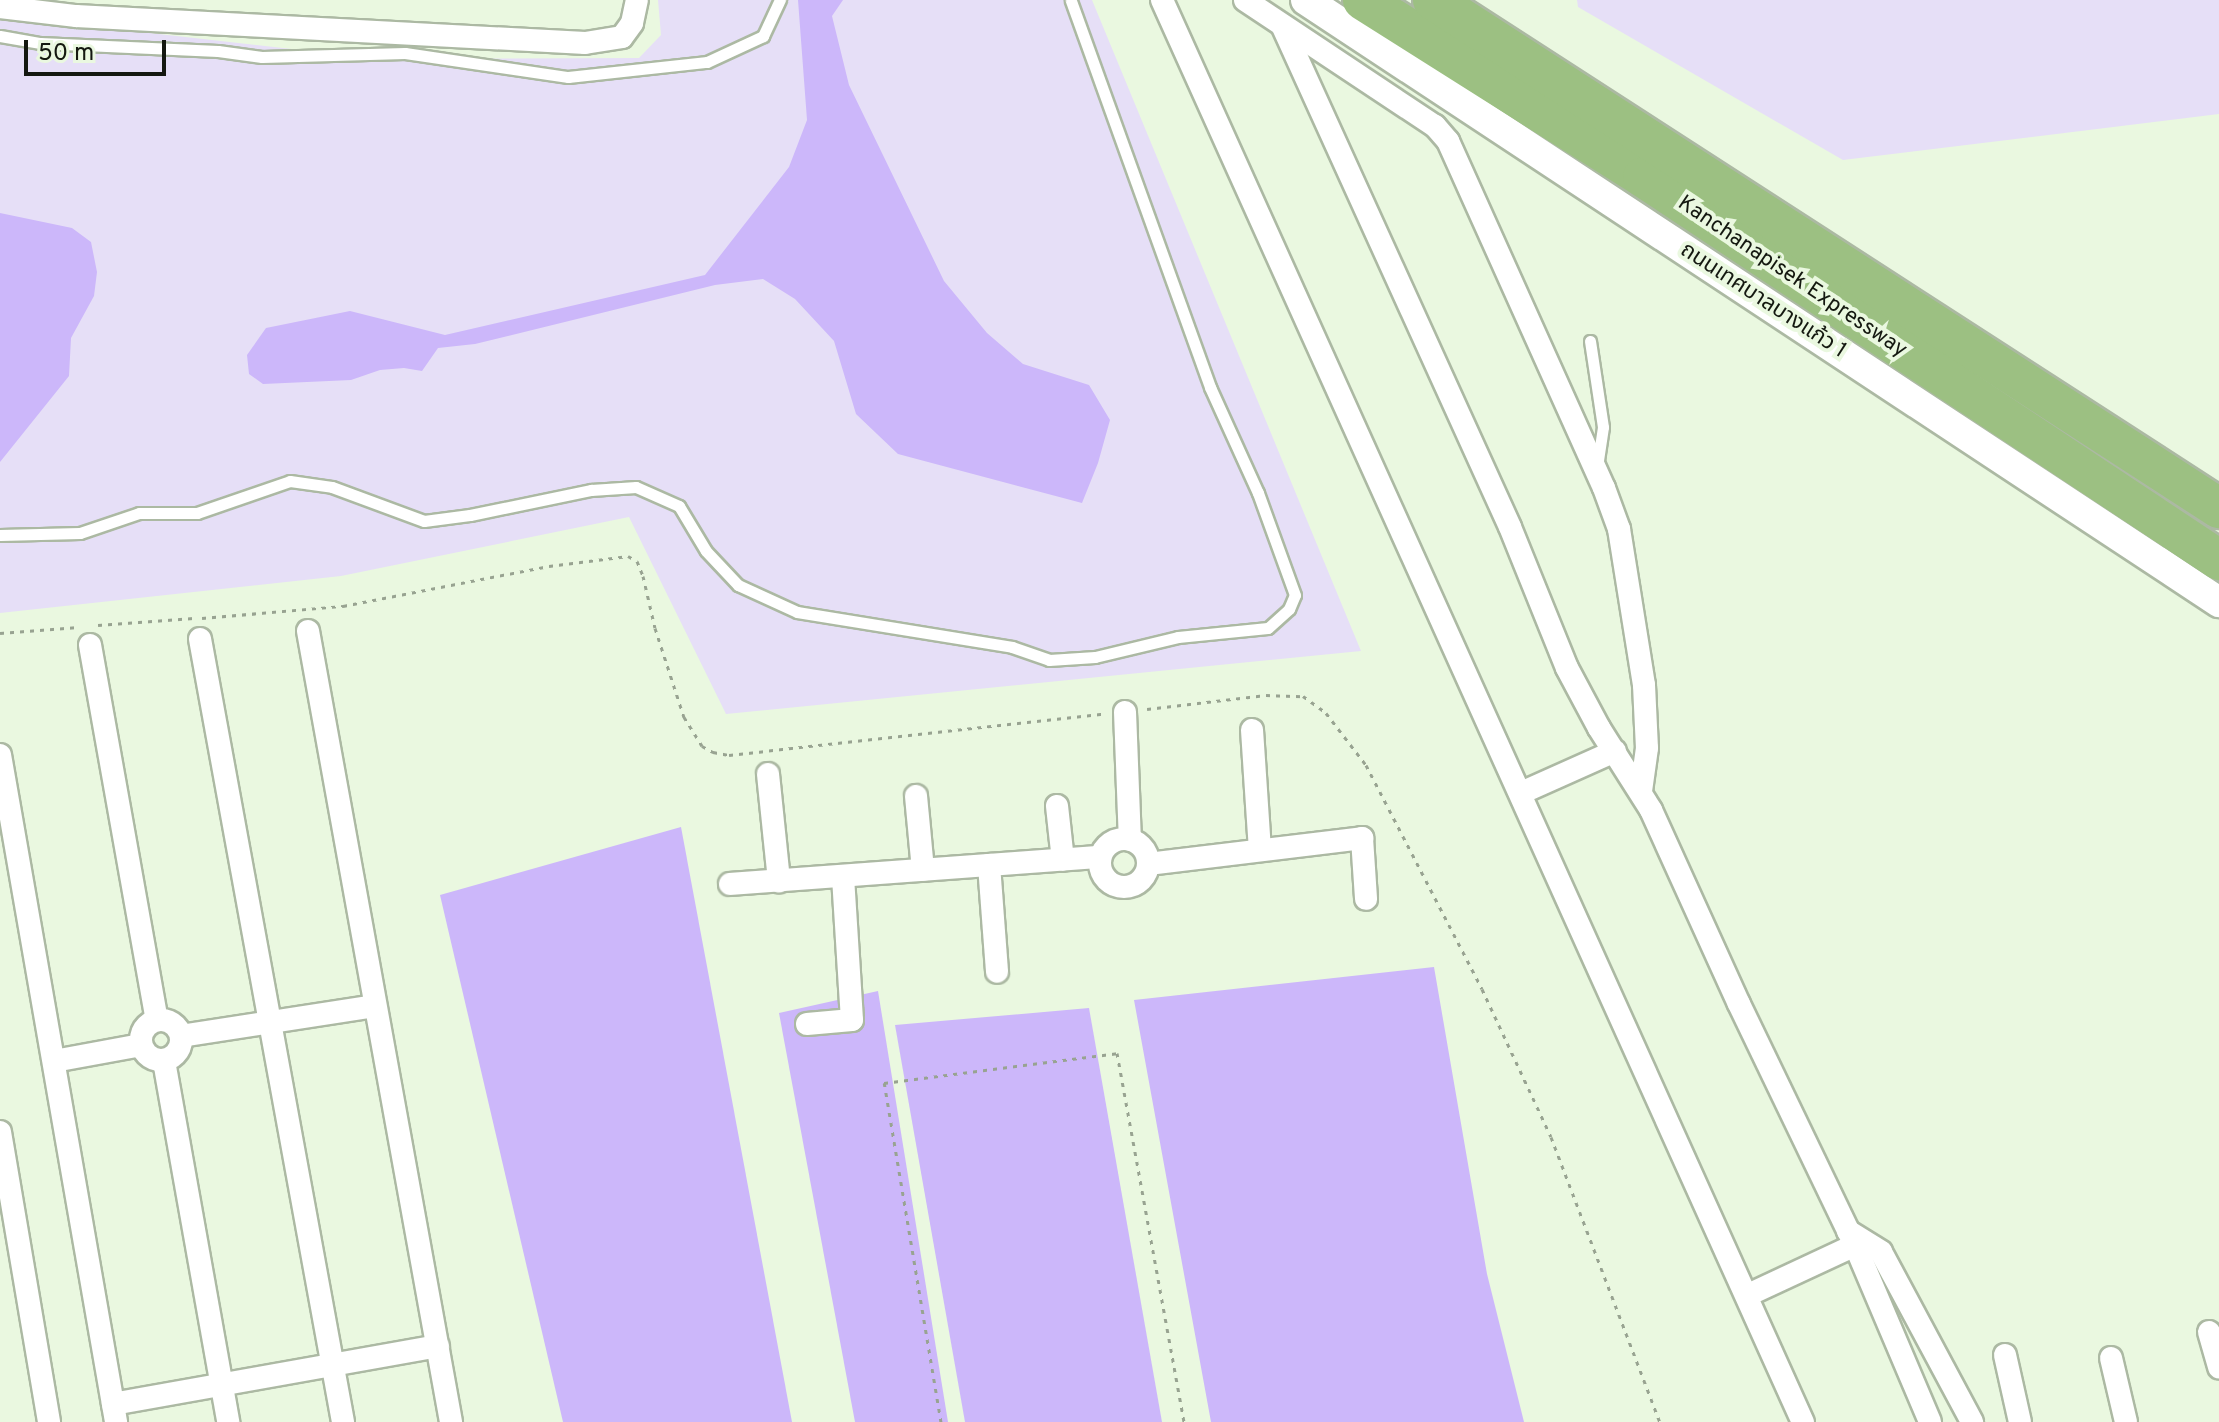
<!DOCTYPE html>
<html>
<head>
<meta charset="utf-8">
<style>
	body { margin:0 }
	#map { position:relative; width:2219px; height:1422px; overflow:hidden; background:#eaf8e0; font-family:Overpass,"Noto Sans Thai",sans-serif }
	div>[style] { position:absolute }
	.green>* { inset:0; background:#e6dff7 }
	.water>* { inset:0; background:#ccb7fa }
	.path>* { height:3px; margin-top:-1.5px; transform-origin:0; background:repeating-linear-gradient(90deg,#98a391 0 4px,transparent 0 10px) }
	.roads { filter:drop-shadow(2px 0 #acb9a3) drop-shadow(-2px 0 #acb9a3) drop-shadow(0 2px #acb9a3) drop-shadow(0 -2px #acb9a3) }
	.lane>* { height:11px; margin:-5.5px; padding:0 5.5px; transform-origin:5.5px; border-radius:5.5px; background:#fff }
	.street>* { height:22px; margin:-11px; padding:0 11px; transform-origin:11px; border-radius:11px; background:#fff }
	.street>.ring { margin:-11px; padding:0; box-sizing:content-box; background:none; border:22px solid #fff; border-radius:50% }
	.secondary>* { height:30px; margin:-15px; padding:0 15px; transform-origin:15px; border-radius:15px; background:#fff }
	.highway>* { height:40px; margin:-20px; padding:0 20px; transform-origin:20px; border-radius:20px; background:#9cc082 }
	span { translate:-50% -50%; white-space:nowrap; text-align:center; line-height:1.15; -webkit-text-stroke:8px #eaf8e0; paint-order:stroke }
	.street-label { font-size:22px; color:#141810 }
	.scale { position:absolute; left:24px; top:40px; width:142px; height:36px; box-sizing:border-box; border:4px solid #141810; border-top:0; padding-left:10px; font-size:24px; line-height:28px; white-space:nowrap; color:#141810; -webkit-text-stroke:6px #eaf8e0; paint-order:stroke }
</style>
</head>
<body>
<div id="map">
	<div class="green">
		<i style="clip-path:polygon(658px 0,1092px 0,1361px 651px,726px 714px,629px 517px,341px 576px,0 613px,0 16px,380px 59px,639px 58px,661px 35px)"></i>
		<i style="clip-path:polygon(1577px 0,2219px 0,2219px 114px,1843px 160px,1578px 7px)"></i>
	</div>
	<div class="water">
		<i style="clip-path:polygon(798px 0,843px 0,832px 16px,849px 85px,944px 281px,987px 333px,1023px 364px,1089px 385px,1110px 420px,1098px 463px,1082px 503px,898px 454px,856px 414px,834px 341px,795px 299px,763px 279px,715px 285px,475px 344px,438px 348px,422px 371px,404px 368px,380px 370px,351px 380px,263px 384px,249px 374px,247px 355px,266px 328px,350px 311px,445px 335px,705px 275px,789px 167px,807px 120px)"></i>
		<i style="clip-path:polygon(0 213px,72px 228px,91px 242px,97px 272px,94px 296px,71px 338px,69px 376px,0 462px)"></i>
		<i style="clip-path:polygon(681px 827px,792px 1422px,563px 1422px,440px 895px)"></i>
		<i style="clip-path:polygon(1434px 967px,1487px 1274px,1524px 1422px,1211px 1422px,1134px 1000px)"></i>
		<i style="clip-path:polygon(878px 991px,948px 1422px,855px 1422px,779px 1013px)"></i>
		<i style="clip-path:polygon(1089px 1008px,1162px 1422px,965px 1422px,895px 1025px)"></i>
	</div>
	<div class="path">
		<i style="left:202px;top:618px;width:142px;rotate:-4.9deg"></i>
		<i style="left:343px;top:606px;width:210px;rotate:-11deg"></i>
		<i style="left:549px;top:566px;width:80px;rotate:-7.2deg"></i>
		<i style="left:628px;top:556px;width:10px;rotate:29deg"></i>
		<i style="left:637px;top:561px;width:16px;rotate:68deg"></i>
		<i style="left:643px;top:576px;width:53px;rotate:77deg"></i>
		<i style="left:655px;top:628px;width:94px;rotate:72deg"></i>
		<i style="left:684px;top:717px;width:34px;rotate:58deg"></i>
		<i style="left:702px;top:746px;width:13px;rotate:29deg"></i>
		<i style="left:713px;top:752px;width:16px;rotate:11deg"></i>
		<i style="left:729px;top:755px;width:376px;rotate:-6.3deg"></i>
		<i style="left:98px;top:625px;width:96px;rotate:-4.2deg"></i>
		<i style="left:0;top:633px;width:79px;rotate:-4.3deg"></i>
		<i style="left:1147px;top:709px;width:120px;rotate:-6.7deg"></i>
		<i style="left:1266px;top:695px;width:37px;rotate:2deg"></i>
		<i style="left:1303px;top:696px;width:29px;rotate:36deg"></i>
		<i style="left:1326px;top:713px;width:66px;rotate:52.4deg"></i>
		<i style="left:1366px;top:765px;width:252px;rotate:62.6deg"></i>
		<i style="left:1482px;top:989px;width:163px;rotate:65deg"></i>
		<i style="left:1551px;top:1137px;width:305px;rotate:69.1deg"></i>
		<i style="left:941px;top:1422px;width:344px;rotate:-99.5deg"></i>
		<i style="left:884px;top:1083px;width:235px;rotate:-7.3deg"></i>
		<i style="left:1117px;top:1053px;width:375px;rotate:79.7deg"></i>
	</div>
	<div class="roads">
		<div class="lane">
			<i style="left:0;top:36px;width:41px;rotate:9.9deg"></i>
			<i style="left:40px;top:43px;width:178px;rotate:2.6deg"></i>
			<i style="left:218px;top:51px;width:44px;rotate:7.8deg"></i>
			<i style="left:262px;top:57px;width:143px;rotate:-1.6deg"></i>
			<i style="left:405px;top:53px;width:165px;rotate:8.4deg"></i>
			<i style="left:568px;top:77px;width:140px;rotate:-6.2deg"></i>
			<i style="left:707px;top:62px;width:62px;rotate:-24.9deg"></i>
			<i style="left:763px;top:36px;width:40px;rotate:-65deg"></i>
			<i style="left:1590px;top:341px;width:87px;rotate:81.4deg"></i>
			<i style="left:1603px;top:427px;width:40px;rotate:98.5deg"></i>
			<i style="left:0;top:535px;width:80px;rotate:-1.4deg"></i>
			<i style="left:80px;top:533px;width:62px;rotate:-18.7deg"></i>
			<i style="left:139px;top:513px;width:58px"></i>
			<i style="left:197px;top:513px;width:98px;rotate:-19deg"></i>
			<i style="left:290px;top:481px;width:42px;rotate:8.1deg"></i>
			<i style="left:332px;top:487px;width:98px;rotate:20.3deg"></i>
			<i style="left:424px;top:521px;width:46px;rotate:-7.4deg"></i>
			<i style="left:470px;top:515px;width:124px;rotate:-11.7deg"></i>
			<i style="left:591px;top:490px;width:45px;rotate:-3.8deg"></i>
			<i style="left:636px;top:487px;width:47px;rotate:23.8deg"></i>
			<i style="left:679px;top:506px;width:52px;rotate:59deg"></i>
			<i style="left:706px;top:551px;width:47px;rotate:46.7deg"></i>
			<i style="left:738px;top:585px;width:65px;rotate:24.6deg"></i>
			<i style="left:797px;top:612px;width:218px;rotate:9.2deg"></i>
			<i style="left:1012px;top:647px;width:39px;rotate:19deg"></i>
			<i style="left:1049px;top:660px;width:46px;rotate:-3.7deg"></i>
			<i style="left:1095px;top:657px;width:85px;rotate:-13.5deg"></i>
			<i style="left:1178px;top:637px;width:90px;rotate:-5.7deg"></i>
			<i style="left:1268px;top:628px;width:28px;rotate:-42deg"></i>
			<i style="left:1289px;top:609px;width:15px;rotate:-67deg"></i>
			<i style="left:1295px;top:595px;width:109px;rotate:-109.9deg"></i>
			<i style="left:1258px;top:493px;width:116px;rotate:-114.4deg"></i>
			<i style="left:1210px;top:387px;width:411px;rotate:-109.8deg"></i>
		</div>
		<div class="street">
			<i style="left:1162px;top:0;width:1560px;rotate:65.74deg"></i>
			<i style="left:1245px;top:0;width:228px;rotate:33.6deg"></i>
			<i style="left:1435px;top:126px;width:20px;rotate:49deg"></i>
			<i style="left:1448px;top:141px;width:380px;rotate:65.8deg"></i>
			<i style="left:1604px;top:488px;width:44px;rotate:69.9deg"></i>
			<i style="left:1619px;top:529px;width:158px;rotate:80.9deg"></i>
			<i style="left:1644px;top:685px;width:63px;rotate:87.3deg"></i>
			<i style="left:1647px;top:748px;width:43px;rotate:97.9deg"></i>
			<i style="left:0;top:7px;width:77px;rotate:6.8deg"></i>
			<i style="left:76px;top:16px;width:510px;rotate:3.04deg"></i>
			<i style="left:585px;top:43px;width:37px;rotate:-9deg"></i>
			<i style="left:622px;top:37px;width:17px;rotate:-54deg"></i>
			<i style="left:632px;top:23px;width:24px;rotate:-78deg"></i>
			<i style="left:1282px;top:25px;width:551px;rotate:65.57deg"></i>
			<i style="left:1510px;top:527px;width:152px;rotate:68deg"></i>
			<i style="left:1567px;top:668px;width:68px;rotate:61.9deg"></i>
			<i style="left:1599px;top:728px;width:97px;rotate:57.6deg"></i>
			<i style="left:1651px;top:810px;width:213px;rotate:65.6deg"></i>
			<i style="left:1739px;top:1004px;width:267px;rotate:64.3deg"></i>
			<i style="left:1855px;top:1245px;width:192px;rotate:67deg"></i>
			<i style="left:308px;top:631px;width:804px;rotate:79.75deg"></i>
			<i style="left:200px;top:639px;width:796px;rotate:79.65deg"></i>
			<i style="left:90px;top:645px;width:381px;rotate:79.9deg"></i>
			<i style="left:1125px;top:712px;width:128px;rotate:87.8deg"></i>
			<i style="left:1252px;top:730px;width:120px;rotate:86.2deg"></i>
			<i style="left:0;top:755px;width:677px;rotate:80.13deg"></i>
			<i style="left:768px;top:774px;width:108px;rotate:84.1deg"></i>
			<i style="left:1521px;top:793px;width:103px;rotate:-24.1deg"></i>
			<i style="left:916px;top:796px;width:74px;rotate:84.6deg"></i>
			<i style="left:1057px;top:806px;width:54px;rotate:83.7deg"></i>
			<i class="ring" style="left:1100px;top:839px;width:26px;height:26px"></i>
			<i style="left:1148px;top:864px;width:216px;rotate:-6.9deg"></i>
			<i style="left:1362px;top:838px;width:61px;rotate:86.2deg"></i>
			<i style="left:989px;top:865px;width:107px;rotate:85.7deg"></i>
			<i style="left:730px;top:884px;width:371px;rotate:-4.2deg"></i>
			<i class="ring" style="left:141px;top:1020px;width:18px;height:18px"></i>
			<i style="left:807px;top:1024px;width:45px;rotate:-5.1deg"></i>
			<i style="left:852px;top:1020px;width:144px;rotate:-93.6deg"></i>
			<i style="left:181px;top:1036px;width:196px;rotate:-8.8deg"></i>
			<i style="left:54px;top:1061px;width:88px;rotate:-10.4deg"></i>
			<i style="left:164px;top:1061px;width:367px;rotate:79.9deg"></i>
			<i style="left:0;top:1132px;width:294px;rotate:80.4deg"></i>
			<i style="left:1848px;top:1231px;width:39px;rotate:32deg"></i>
			<i style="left:1881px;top:1252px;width:193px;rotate:61.8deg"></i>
			<i style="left:1748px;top:1295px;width:118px;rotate:-25deg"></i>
			<i style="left:2209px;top:1332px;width:37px;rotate:74deg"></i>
			<i style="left:2005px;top:1355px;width:69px;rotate:77.4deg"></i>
			<i style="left:2111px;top:1358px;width:66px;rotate:76.8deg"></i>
			<i style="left:113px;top:1404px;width:330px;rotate:-10.1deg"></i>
		</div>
		<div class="secondary">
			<i style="left:1306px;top:0;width:1094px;rotate:33.4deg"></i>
		</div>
		<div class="highway">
			<i style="left:1363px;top:0;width:331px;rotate:32.3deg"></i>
			<i style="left:1643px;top:177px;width:692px;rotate:33.62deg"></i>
			<i style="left:1433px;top:0;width:936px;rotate:32.88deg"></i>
		</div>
	</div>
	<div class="street-label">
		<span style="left:1792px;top:277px;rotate:34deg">Kanchanapisek Expressway</span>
		<span style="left:1763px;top:301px;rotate:33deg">ถนนเทศบาลบางแก้ว 1</span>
	</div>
	<div class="scale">50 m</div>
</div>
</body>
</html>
